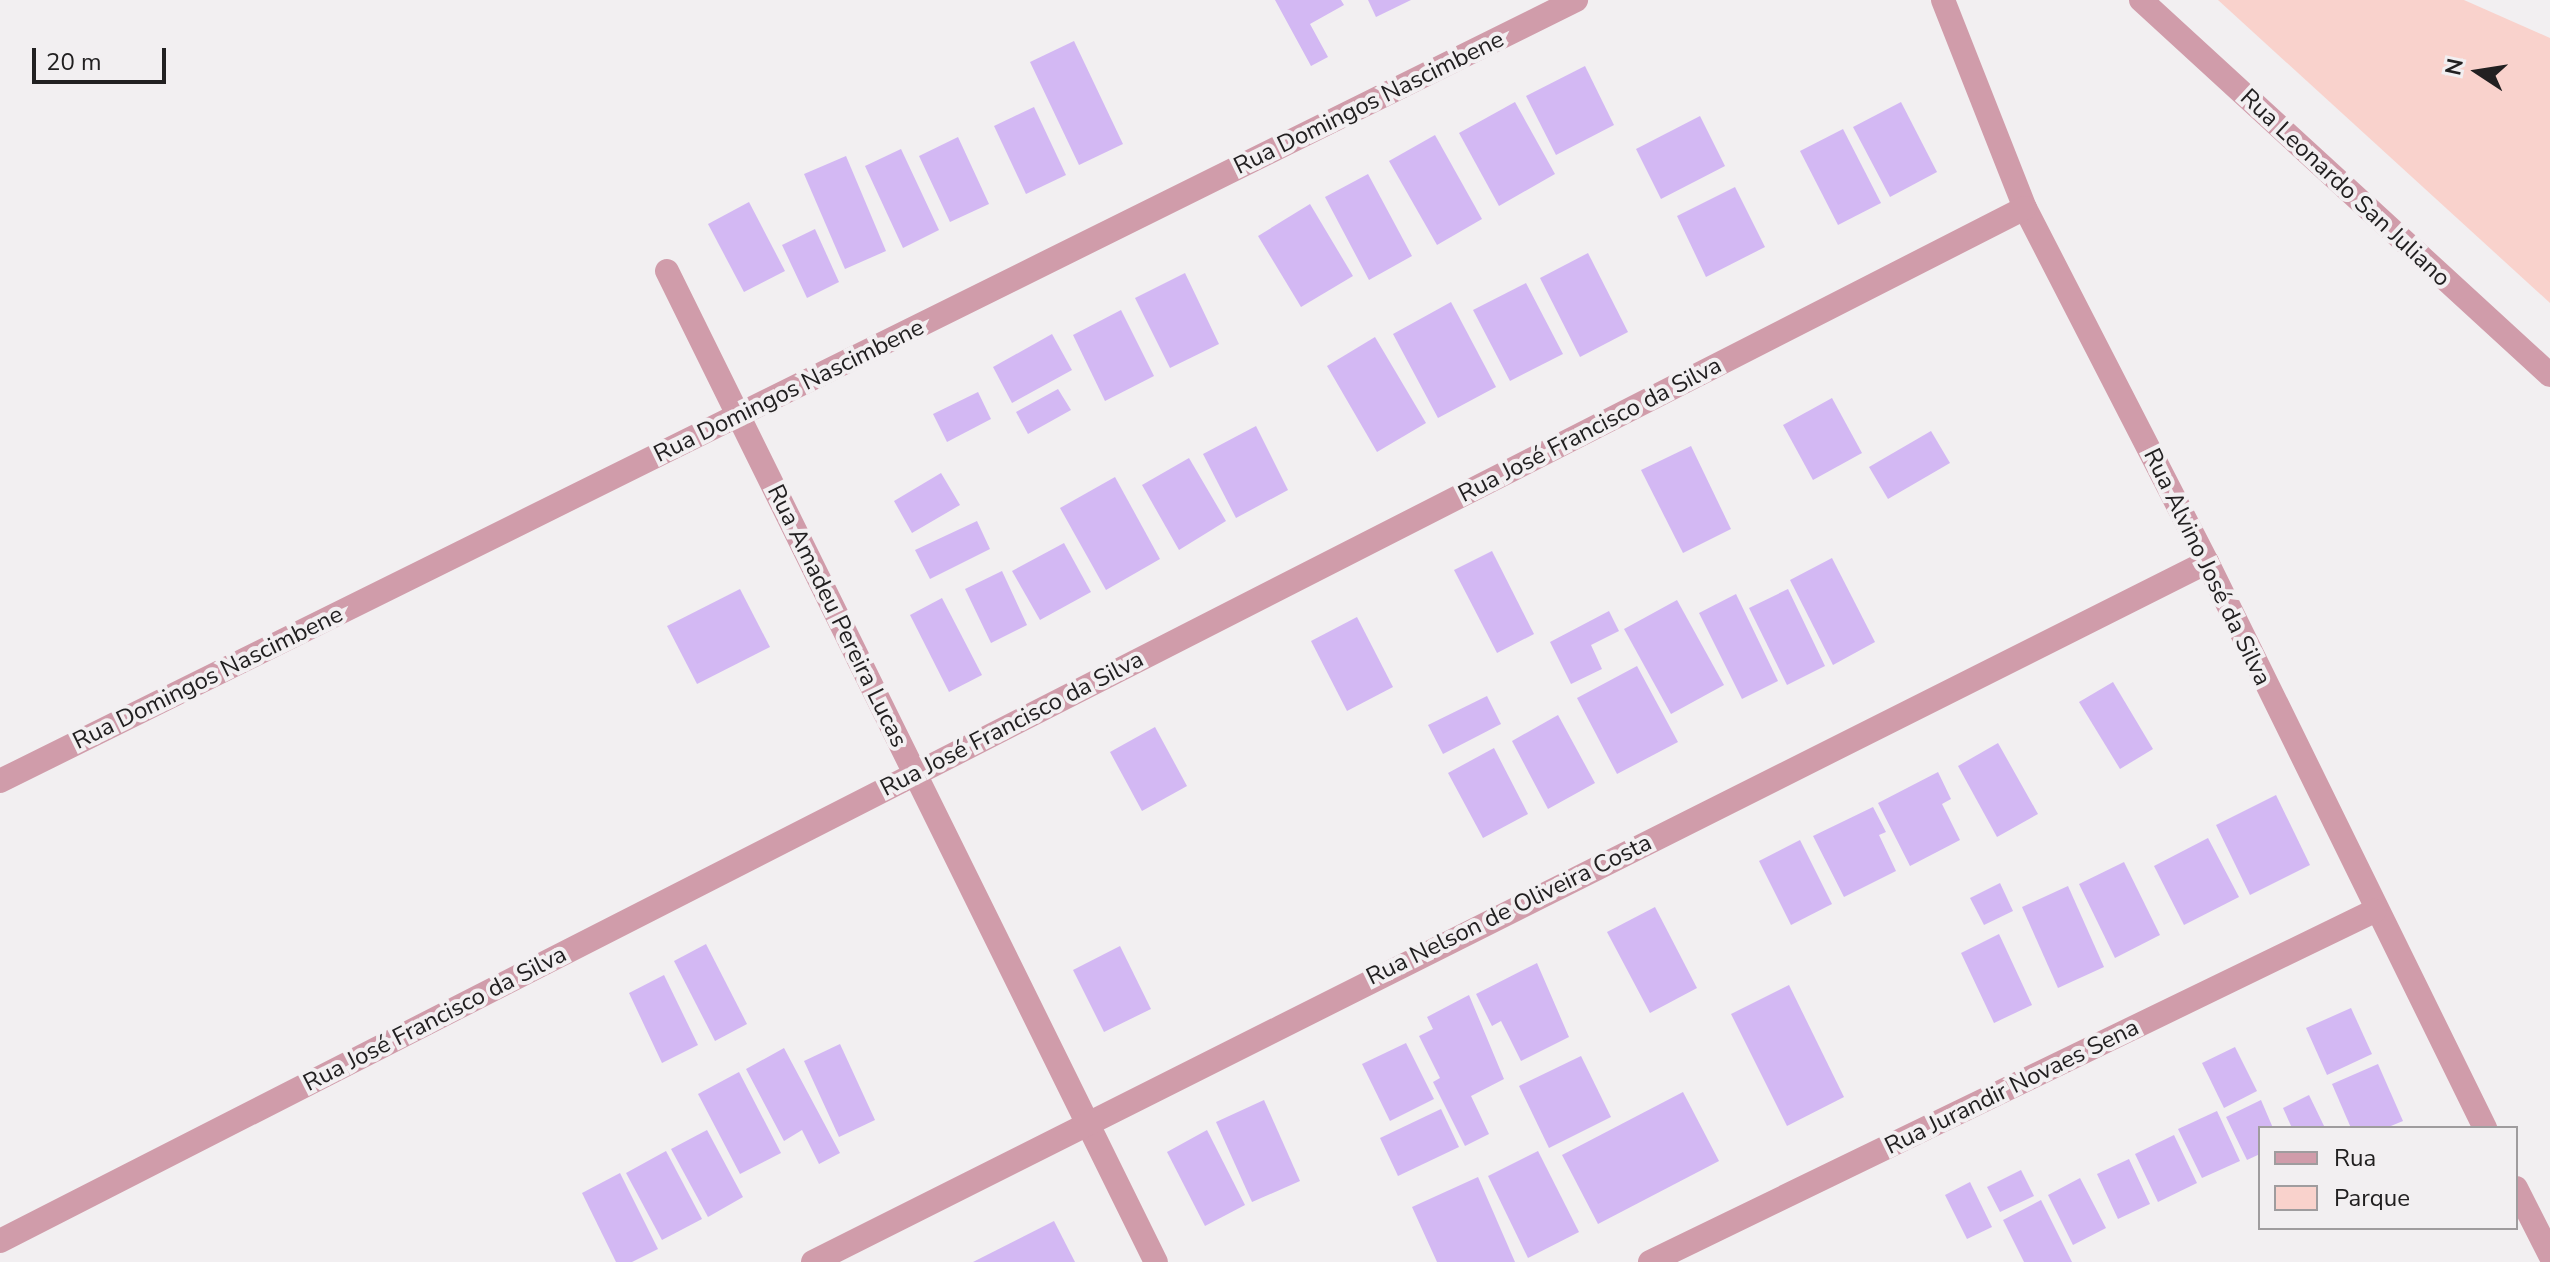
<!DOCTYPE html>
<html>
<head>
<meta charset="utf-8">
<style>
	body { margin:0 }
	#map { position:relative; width:2550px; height:1262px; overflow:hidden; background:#f2eff1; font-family:"Nunito Sans",sans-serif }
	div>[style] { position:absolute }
	.green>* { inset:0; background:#f9d2cc }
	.building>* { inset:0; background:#d3b8f3 }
	.minor>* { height:24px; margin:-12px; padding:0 12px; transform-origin:12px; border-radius:12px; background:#d09caa }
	span { translate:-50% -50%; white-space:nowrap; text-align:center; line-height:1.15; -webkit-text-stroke:8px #f2eff1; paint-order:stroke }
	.street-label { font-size:24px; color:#222021 }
	.legend { position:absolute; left:2258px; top:1126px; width:260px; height:104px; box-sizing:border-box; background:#f2eff1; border:2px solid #9f9c9e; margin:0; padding:10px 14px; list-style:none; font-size:24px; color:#222021 }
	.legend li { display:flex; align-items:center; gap:16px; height:40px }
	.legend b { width:40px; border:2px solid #9f9c9e }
	.north { position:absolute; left:2438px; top:32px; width:80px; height:80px; -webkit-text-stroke:6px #f2eff1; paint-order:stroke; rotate:282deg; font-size:22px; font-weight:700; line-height:32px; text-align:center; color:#222021 }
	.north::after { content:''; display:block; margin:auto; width:28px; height:36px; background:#222021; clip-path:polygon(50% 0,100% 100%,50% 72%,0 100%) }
	.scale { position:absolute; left:32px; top:48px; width:134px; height:36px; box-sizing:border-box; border:4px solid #222021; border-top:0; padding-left:10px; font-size:24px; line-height:28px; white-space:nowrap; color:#222021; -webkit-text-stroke:6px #f2eff1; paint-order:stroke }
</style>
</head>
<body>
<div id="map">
	<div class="green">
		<i style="clip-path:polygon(2218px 0,2464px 0,2550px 38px,2550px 303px)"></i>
	</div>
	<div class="building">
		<i style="clip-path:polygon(1275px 0,1341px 0,1344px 5px,1310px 24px,1328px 57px,1311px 66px)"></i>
		<i style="clip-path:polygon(1368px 0,1411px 0,1376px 17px)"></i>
		<i style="clip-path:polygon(1074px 41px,1123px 144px,1079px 165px,1030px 62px)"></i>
		<i style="clip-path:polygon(1585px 66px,1614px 125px,1556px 155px,1526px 96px)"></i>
		<i style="clip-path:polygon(1515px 102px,1555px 174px,1499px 206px,1459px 133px)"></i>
		<i style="clip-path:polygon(1901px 102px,1937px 172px,1890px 197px,1853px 127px)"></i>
		<i style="clip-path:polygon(1034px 107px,1066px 175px,1026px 194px,994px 126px)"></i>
		<i style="clip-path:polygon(1700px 116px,1725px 166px,1661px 199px,1636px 149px)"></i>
		<i style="clip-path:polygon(1843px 129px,1881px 203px,1838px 225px,1800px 151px)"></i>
		<i style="clip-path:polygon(1435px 135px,1482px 219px,1437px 245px,1389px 161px)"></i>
		<i style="clip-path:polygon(958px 137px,989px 204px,950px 222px,919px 156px)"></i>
		<i style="clip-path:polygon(901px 149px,939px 230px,903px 248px,865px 166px)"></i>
		<i style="clip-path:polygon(846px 156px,886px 251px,845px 269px,804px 174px)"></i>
		<i style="clip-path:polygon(1368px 174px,1412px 256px,1369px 280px,1325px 197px)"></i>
		<i style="clip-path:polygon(1735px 187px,1765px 247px,1706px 277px,1677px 216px)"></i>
		<i style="clip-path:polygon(749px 202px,785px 271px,744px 292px,708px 224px)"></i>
		<i style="clip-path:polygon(1310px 204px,1353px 276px,1301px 307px,1258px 236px)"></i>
		<i style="clip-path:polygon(815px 229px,839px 282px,807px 298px,782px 245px)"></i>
		<i style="clip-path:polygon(1588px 253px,1628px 332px,1580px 357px,1540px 278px)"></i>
		<i style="clip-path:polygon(1185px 273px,1219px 344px,1170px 368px,1135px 298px)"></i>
		<i style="clip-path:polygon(1526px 283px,1563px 354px,1510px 381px,1473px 310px)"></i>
		<i style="clip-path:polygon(1451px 302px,1496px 387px,1438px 418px,1393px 334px)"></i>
		<i style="clip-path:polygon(1121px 310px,1154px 376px,1105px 401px,1073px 335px)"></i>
		<i style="clip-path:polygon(1052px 334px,1072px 370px,1012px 403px,993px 367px)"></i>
		<i style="clip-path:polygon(1375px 337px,1426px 423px,1377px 452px,1327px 366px)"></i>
		<i style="clip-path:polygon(1058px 389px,1071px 410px,1028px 434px,1016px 412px)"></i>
		<i style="clip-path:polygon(978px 392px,991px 419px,947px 442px,933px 414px)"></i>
		<i style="clip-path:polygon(1832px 398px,1862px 453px,1813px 480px,1783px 425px)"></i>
		<i style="clip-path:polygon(1256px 426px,1288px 490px,1236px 518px,1203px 454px)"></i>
		<i style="clip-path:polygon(1931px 431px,1950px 463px,1888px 499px,1869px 467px)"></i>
		<i style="clip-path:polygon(1691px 446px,1731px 529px,1683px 553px,1641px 470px)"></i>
		<i style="clip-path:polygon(1189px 458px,1226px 521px,1179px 550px,1142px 485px)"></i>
		<i style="clip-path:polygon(941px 473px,960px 505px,912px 533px,894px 501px)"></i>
		<i style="clip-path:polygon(1115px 477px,1160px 559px,1106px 590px,1060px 508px)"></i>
		<i style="clip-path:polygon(977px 521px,990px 549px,930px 579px,915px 550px)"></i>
		<i style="clip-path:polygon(1064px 543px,1091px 592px,1040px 620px,1012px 571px)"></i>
		<i style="clip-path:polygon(1492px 551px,1534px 634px,1497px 653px,1454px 570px)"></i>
		<i style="clip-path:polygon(1832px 558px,1875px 642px,1833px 665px,1790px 580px)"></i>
		<i style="clip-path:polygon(1002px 571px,1027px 625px,991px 643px,965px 589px)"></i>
		<i style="clip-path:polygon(740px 589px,770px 647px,697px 684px,667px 626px)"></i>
		<i style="clip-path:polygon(1788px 589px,1825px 666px,1787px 685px,1749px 608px)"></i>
		<i style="clip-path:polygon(1736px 594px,1778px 681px,1742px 699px,1699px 613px)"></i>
		<i style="clip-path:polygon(942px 598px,982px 675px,949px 692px,910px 615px)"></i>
		<i style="clip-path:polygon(1677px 600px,1724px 685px,1671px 714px,1624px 629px)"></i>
		<i style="clip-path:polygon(1609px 611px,1619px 631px,1591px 645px,1602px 669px,1571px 684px,1550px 642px)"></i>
		<i style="clip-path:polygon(1357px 617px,1393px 687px,1347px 711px,1311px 641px)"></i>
		<i style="clip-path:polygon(1637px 666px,1678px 742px,1617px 774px,1577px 698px)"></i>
		<i style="clip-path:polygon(2113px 682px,2153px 749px,2120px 769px,2079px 702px)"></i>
		<i style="clip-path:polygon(1487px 696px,1501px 724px,1443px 754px,1428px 725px)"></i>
		<i style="clip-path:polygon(1558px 715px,1595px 783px,1548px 809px,1512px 741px)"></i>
		<i style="clip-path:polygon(1155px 727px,1187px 786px,1142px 811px,1110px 752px)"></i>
		<i style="clip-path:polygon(1998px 743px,2038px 814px,1997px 837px,1958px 766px)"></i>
		<i style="clip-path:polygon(1494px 748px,1528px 814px,1483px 838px,1448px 773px)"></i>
		<i style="clip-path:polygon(1938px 772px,1951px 799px,1942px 804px,1960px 840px,1910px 866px,1878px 803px)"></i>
		<i style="clip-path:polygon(2276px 795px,2310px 865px,2250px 895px,2216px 825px)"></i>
		<i style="clip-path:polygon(1873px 807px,1886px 832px,1879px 835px,1896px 871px,1844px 897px,1813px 836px)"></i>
		<i style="clip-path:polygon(2208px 838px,2239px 897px,2184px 925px,2154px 866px)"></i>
		<i style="clip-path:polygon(1800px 840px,1832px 904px,1791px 925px,1759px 861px)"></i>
		<i style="clip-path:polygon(2124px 862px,2160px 935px,2115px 958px,2079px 884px)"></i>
		<i style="clip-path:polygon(2000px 883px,2013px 911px,1984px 925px,1970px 898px)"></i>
		<i style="clip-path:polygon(2068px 886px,2104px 967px,2058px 988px,2022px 907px)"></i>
		<i style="clip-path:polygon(1655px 907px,1697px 988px,1650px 1013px,1607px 932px)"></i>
		<i style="clip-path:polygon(1999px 934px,2032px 1005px,1994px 1023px,1961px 953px)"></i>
		<i style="clip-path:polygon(706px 944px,747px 1024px,715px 1041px,674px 961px)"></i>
		<i style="clip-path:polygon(1120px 946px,1151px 1009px,1104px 1032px,1073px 970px)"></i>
		<i style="clip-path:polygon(1537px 963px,1569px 1037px,1521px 1061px,1501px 1021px,1492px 1026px,1476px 994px)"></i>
		<i style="clip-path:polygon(664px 975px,698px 1045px,662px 1063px,629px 993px)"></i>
		<i style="clip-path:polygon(1789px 985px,1844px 1097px,1787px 1126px,1731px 1014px)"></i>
		<i style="clip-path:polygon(1469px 995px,1504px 1079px,1471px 1096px,1489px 1134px,1465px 1146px,1433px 1082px,1440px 1078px,1419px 1036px,1433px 1029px,1427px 1017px)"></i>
		<i style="clip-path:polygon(2351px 1008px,2372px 1054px,2327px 1075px,2306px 1028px)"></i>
		<i style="clip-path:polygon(1406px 1043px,1434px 1099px,1390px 1121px,1362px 1064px)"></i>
		<i style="clip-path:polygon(840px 1044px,875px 1120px,839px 1137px,804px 1061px)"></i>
		<i style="clip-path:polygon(2235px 1047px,2257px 1091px,2224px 1108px,2202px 1063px)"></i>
		<i style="clip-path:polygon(784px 1048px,840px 1153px,819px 1164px,802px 1130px,784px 1141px,746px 1069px)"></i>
		<i style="clip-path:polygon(1581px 1056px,1611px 1117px,1549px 1148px,1519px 1086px)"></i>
		<i style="clip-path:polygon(2378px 1064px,2403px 1121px,2386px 1128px,2351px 1128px,2332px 1084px)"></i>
		<i style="clip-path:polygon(739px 1072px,781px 1153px,740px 1174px,698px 1094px)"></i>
		<i style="clip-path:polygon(1683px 1092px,1719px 1161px,1598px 1224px,1562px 1155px)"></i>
		<i style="clip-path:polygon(2309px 1095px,2325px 1128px,2292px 1128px,2283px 1108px)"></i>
		<i style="clip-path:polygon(1264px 1100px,1300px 1181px,1252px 1202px,1216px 1122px)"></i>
		<i style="clip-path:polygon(2261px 1100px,2273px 1128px,2260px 1128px,2260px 1154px,2247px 1160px,2226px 1117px)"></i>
		<i style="clip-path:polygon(1441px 1109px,1459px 1147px,1398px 1176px,1380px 1138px)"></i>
		<i style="clip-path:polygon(2217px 1111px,2240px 1161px,2202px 1178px,2178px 1129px)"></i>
		<i style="clip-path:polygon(707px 1130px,743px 1197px,708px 1217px,671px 1149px)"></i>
		<i style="clip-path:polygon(1207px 1130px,1245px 1205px,1205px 1226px,1167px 1152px)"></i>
		<i style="clip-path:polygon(2174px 1135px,2197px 1183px,2158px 1202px,2135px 1154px)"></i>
		<i style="clip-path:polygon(666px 1151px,702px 1219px,662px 1240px,626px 1173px)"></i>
		<i style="clip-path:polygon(1538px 1151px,1579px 1232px,1528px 1258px,1488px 1176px)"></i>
		<i style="clip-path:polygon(2129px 1159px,2150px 1204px,2118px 1219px,2097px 1174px)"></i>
		<i style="clip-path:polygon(2021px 1170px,2034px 1196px,2000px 1212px,1987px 1187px)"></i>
		<i style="clip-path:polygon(620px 1173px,658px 1249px,632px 1262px,616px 1262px,582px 1193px)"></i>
		<i style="clip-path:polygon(1478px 1177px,1515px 1262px,1437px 1262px,1412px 1207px)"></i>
		<i style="clip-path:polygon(2080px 1178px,2106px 1228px,2073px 1245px,2048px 1195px)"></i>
		<i style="clip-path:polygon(1970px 1182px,1992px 1227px,1967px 1239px,1945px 1195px)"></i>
		<i style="clip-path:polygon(2041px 1200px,2072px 1262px,2024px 1262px,2003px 1220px)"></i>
		<i style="clip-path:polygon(1054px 1221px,1075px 1262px,973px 1262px)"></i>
	</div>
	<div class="minor">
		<i style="left:1943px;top:0;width:224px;rotate:68.5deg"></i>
		<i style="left:2025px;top:208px;width:398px;rotate:62.8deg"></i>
		<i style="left:2207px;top:562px;width:631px;rotate:63.84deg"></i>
		<i style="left:2141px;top:0;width:555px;rotate:42.52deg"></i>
		<i style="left:667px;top:271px;width:1105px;rotate:63.74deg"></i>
		<i style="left:0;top:781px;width:1759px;rotate:-26.36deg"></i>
		<i style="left:2516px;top:1188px;width:75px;rotate:63.1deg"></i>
		<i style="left:0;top:1241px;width:2273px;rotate:-27.03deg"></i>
		<i style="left:813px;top:1262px;width:1560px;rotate:-26.66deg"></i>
		<i style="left:1650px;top:1262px;width:805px;rotate:-25.86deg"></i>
	</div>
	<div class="street-label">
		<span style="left:1369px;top:103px;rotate:-26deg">Rua Domingos Nascimbene</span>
		<span style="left:2345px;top:188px;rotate:43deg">Rua Leonardo San Juliano</span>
		<span style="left:789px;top:391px;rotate:-26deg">Rua Domingos Nascimbene</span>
		<span style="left:1590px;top:430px;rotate:-27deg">Rua José Francisco da Silva</span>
		<span style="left:2207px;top:567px;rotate:64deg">Rua Alvino José da Silva</span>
		<span style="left:837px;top:616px;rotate:64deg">Rua Amadeu Pereira Lucas</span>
		<span style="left:208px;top:678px;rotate:-26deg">Rua Domingos Nascimbene</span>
		<span style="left:1012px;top:724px;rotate:-27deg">Rua José Francisco da Silva</span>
		<span style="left:1509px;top:910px;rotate:-26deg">Rua Nelson de Oliveira Costa</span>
		<span style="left:435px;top:1019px;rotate:-27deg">Rua José Francisco da Silva</span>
		<span style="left:2012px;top:1087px;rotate:-26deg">Rua Jurandir Novaes Sena</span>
	</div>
	<ul class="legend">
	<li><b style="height:10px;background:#d09caa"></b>Rua</li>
	<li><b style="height:22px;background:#f9d2cc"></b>Parque</li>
	</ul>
	<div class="north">N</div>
	<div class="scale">20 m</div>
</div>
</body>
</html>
